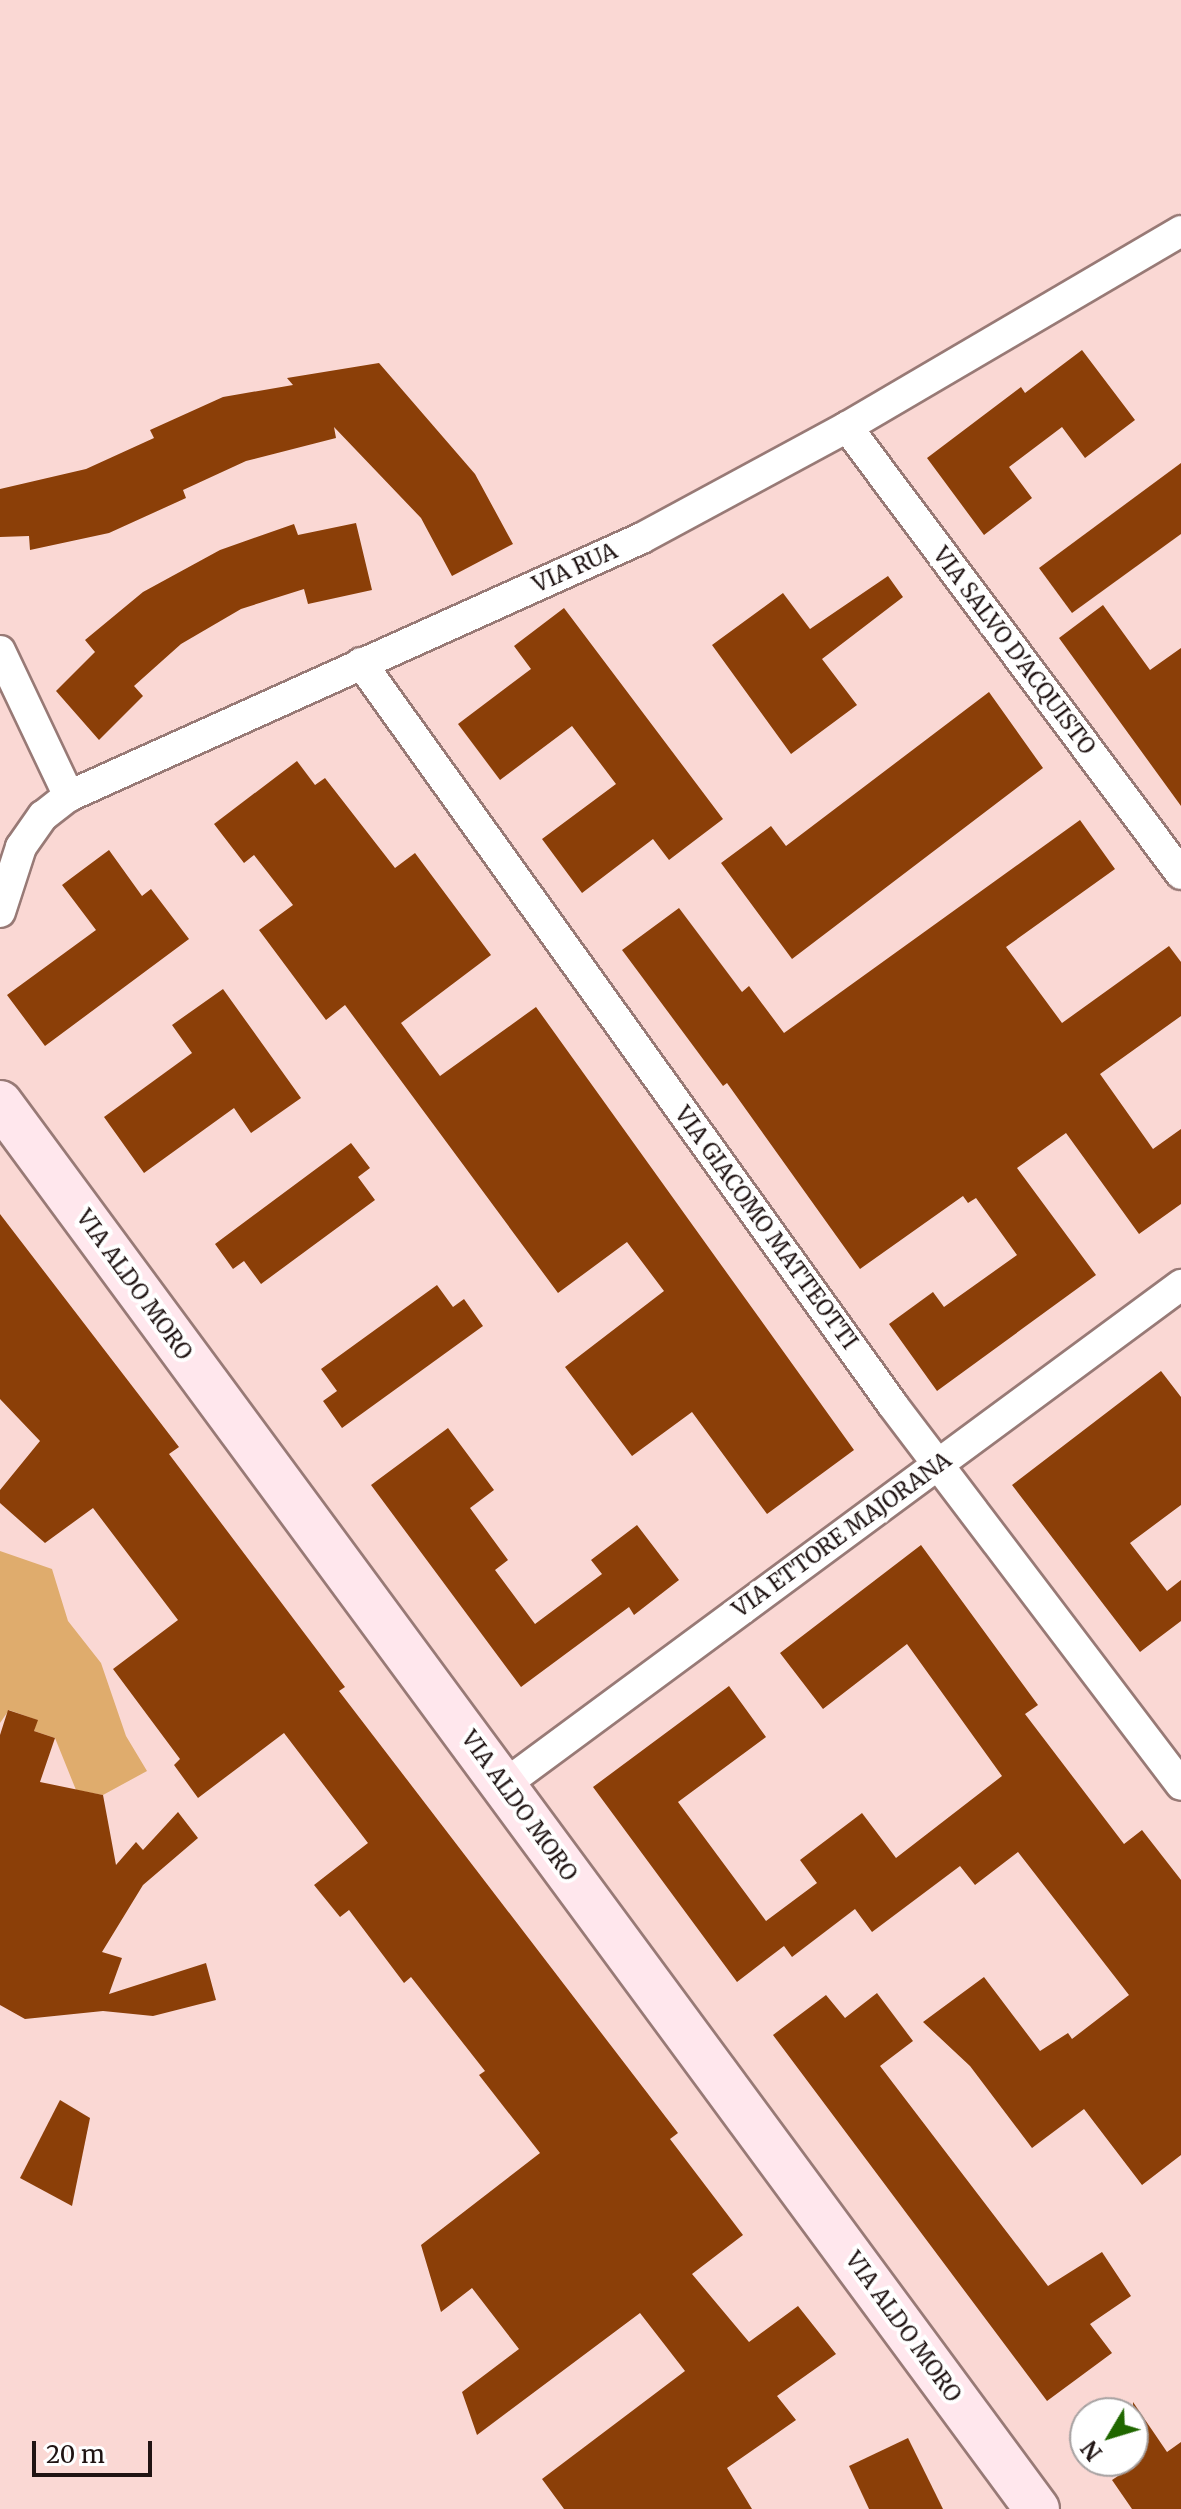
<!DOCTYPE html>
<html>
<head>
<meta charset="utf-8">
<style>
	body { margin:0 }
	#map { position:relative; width:1181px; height:2509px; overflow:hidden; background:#fad8d4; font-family:Merriweather,serif }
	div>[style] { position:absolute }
	.green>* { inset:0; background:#dfac6d }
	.building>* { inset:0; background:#8b3f08 }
	.roads { filter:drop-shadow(2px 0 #987a76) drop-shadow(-2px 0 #987a76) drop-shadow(0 2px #987a76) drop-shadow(0 -2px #987a76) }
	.street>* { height:30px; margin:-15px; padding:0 15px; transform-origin:15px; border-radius:15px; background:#fff }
	.secondary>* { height:44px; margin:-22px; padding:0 22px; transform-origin:22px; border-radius:22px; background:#ffe7ed }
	span { translate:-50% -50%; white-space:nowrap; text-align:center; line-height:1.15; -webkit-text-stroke:8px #fff; paint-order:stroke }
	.street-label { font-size:22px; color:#201413 }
	.north { position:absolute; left:1069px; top:2397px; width:80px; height:80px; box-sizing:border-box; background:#fff; border:2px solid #a6a1a1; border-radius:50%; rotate:232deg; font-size:22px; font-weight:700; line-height:32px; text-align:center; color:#201413 }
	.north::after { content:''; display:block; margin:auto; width:28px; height:36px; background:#206700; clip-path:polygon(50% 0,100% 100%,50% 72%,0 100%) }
	.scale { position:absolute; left:32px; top:2441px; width:120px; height:36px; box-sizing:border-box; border:4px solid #201413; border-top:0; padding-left:10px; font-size:24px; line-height:28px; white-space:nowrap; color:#201413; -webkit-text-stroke:6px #fff; paint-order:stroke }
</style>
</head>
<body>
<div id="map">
	<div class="green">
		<i style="clip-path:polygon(0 1551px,52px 1569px,68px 1621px,101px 1663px,126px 1736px,147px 1771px,103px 1795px,76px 1790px,55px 1738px,34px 1731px,37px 1720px,9px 1710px,0 1723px)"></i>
	</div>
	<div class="building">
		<i style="clip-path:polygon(1082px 350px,1135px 420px,1085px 458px,1062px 427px,1009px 467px,1032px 498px,984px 535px,927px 458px,1021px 387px,1025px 393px)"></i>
		<i style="clip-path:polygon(379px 363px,475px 474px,513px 544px,452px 576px,421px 518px,334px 427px,336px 438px,246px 461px,183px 490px,186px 498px,109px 533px,30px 550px,29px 536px,0 537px,0 489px,86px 469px,154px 438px,150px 430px,223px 397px,293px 385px,287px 378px)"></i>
		<i style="clip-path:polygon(1181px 463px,1181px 534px,1072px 613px,1039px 568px)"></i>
		<i style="clip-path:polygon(356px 523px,372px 590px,308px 604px,304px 589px,241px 609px,181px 644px,134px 686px,143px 696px,99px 740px,56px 691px,95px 652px,85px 640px,143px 592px,220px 550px,294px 524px,298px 535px)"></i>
		<i style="clip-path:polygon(888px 576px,903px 597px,822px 659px,857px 705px,791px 754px,712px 645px,783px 593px,810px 629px)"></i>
		<i style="clip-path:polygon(1103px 605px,1150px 670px,1181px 648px,1181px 806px,1059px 638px)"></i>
		<i style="clip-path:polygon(564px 608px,723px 819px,669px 860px,653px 839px,582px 893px,542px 839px,616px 784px,572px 726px,500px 780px,458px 724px,531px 669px,514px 646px)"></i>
		<i style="clip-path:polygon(989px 692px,1043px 768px,792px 959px,721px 863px,771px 826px,786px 846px)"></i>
		<i style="clip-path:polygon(297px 761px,315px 785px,325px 778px,395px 868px,415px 853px,491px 955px,401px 1023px,440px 1076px,536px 1007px,854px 1450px,767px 1514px,692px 1412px,632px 1456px,565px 1367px,664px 1291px,627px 1242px,558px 1293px,345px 1005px,326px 1020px,259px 930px,293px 905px,254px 855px,244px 863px,214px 824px)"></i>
		<i style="clip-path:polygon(1080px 820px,1115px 869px,1006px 947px,1062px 1023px,1169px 946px,1181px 962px,1181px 1016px,1100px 1074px,1153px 1149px,1181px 1129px,1181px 1204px,1139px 1234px,1066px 1133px,1017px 1168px,1096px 1275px,937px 1391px,889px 1324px,933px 1292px,944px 1307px,1017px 1255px,976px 1198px,968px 1203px,963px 1196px,860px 1269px,727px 1083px,723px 1086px,622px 950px,679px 908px,742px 992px,749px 986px,784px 1033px)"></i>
		<i style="clip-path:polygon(109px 850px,142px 896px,151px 889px,189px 939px,45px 1046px,7px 995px,96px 930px,62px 885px)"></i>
		<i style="clip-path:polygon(223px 989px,301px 1098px,251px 1133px,234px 1108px,144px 1173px,104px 1117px,192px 1053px,172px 1025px)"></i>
		<i style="clip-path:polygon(351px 1143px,370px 1168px,358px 1177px,375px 1200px,261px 1284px,244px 1261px,233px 1269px,215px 1244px)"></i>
		<i style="clip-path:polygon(0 1214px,179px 1447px,169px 1454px,345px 1687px,339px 1691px,678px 2133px,670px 2139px,743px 2235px,692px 2274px,749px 2342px,798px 2306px,836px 2354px,777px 2396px,796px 2420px,727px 2468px,752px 2509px,564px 2509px,542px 2479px,685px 2371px,640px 2313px,477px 2435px,462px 2392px,519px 2349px,472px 2288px,441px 2312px,421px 2245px,540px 2153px,479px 2075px,485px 2071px,411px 1977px,404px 1983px,349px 1910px,340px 1917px,314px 1885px,368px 1843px,284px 1733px,198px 1798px,174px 1765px,180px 1759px,113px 1669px,178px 1620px,93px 1508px,45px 1543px,0 1503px,0 1490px,40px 1441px,0 1399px)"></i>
		<i style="clip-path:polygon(437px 1285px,453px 1307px,464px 1299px,483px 1326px,342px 1428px,323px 1401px,337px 1391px,321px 1369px)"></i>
		<i style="clip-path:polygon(1161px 1371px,1181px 1397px,1181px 1505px,1130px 1543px,1167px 1591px,1181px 1580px,1181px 1621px,1140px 1652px,1012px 1485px)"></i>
		<i style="clip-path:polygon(448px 1428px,494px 1490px,470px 1508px,508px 1560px,495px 1570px,535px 1624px,602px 1574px,591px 1560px,637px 1525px,679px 1580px,634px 1615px,629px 1607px,521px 1687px,371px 1485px)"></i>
		<i style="clip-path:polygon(921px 1545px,1038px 1705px,1025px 1714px,1124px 1844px,1142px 1830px,1181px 1880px,1181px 2155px,1142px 2185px,1084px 2109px,1032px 2148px,970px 2066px,923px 2022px,984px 1977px,1040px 2051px,1068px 2033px,1072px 2039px,1129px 1995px,1018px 1852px,975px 1885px,960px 1866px,872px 1932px,855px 1909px,792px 1957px,784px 1946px,737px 1982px,593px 1787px,729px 1686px,766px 1737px,678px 1802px,766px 1921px,817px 1883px,800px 1860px,862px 1813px,896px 1858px,1002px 1776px,907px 1644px,823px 1709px,780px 1653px)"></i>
		<i style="clip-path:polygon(8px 1710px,38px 1720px,34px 1731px,55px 1738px,40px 1782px,103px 1795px,116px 1865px,136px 1842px,143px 1850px,178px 1812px,198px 1838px,143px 1885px,102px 1952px,122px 1958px,109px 1994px,206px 1963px,216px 2000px,153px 2016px,103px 2011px,25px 2019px,0 2005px,0 1735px)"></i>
		<i style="clip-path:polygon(877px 1993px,913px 2041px,880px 2066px,1048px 2286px,1102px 2252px,1131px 2296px,1090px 2324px,1112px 2353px,1047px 2401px,773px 2035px,826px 1995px,845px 2018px)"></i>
		<i style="clip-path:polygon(60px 2100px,90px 2118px,72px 2206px,20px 2178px)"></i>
		<i style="clip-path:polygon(1133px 2402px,1167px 2452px,1181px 2442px,1181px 2509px,1132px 2509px,1112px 2480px,1133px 2466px)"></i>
		<i style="clip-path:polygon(908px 2438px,943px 2509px,869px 2509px,849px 2466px)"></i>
	</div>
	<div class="roads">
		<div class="street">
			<i style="left:847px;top:427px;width:558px;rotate:53.23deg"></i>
			<i style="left:0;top:651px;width:161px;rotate:64.6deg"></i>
			<i style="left:361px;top:663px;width:912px;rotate:54.37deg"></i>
			<i style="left:892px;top:1404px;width:478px;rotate:52.8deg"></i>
			<i style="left:0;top:912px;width:68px;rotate:-72.1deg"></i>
			<i style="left:21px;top:847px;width:38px;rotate:-55deg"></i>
			<i style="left:43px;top:816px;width:33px;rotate:-38deg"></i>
			<i style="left:69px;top:796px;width:628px;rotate:-24.24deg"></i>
			<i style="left:642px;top:538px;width:233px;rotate:-28.4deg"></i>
			<i style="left:847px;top:427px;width:387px;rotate:-30.4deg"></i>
			<i style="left:504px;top:1785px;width:842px;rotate:-36.45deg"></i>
		</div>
		<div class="secondary">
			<i style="left:0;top:1103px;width:1747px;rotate:53.59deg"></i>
		</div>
	</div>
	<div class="street-label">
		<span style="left:575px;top:568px;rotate:-24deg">VIA RUA</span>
		<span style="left:1014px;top:651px;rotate:53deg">VIA SALVO D'ACQUISTO</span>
		<span style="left:766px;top:1228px;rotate:54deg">VIA GIACOMO MATTEOTTI</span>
		<span style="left:134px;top:1285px;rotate:54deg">VIA ALDO MORO</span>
		<span style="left:842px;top:1535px;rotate:-36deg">VIA ETTORE MAJORANA</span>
		<span style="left:519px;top:1806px;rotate:54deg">VIA ALDO MORO</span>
		<span style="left:903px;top:2327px;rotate:54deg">VIA ALDO MORO</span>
	</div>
	<div class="north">N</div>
	<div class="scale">20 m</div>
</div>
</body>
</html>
